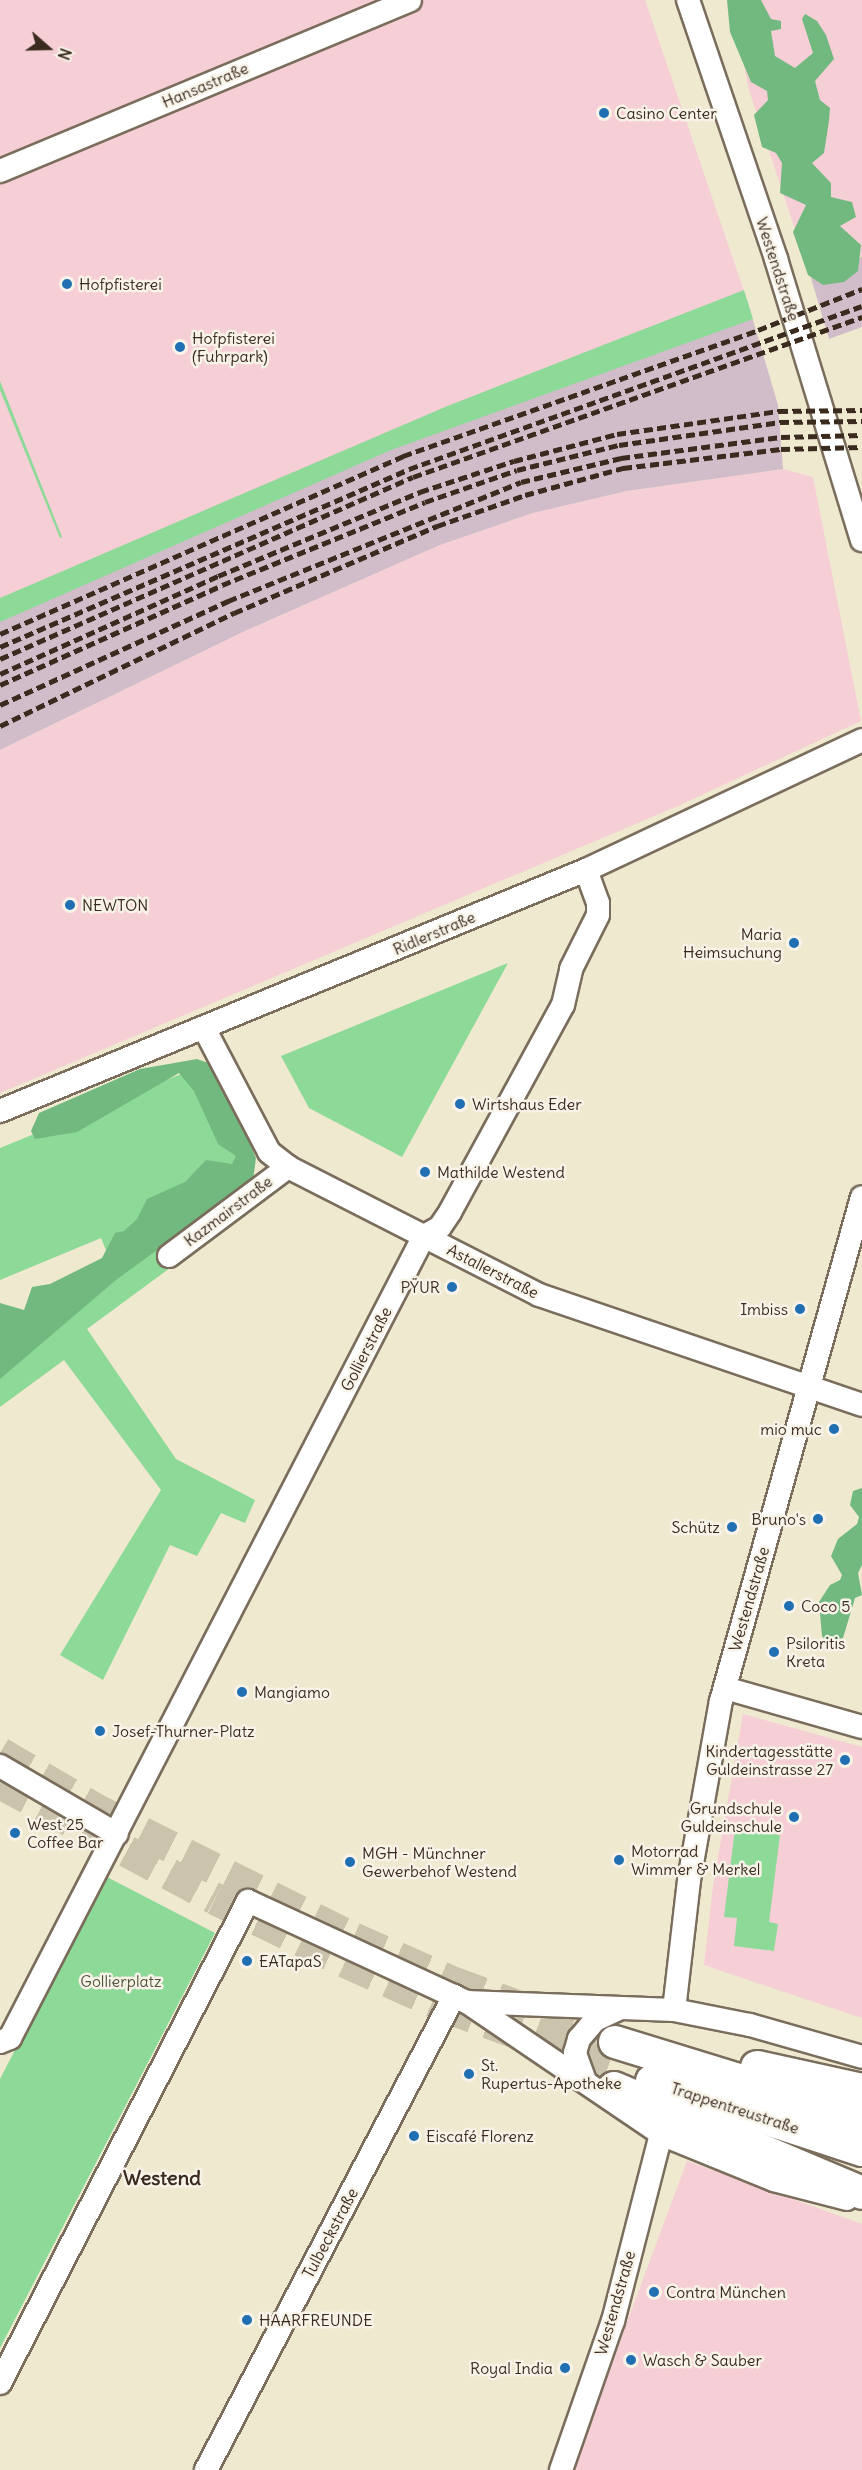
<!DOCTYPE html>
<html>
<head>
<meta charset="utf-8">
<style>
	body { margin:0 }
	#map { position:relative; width:862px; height:2470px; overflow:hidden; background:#efe9d0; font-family:Delius,sans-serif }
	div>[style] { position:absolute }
	.built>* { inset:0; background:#f6cfd6 }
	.industrial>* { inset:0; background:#d1bdc9 }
	.green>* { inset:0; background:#8dd997 }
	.forest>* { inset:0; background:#72b980 }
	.highway-tunnel>* { height:32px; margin-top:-16px; transform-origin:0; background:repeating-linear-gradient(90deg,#cbc3ac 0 32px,transparent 0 48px) }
	.roads { filter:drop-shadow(2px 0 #7a6d5c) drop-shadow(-2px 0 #7a6d5c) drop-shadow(0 2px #7a6d5c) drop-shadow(0 -2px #7a6d5c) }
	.minor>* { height:22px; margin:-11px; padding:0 11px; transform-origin:11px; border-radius:11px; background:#fff }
	.highway>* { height:32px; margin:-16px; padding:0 16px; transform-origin:16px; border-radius:16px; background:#fff }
	.rail>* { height:4.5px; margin-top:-2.25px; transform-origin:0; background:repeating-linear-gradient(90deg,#3b2a1e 0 9px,transparent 0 13.5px) }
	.dots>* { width:16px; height:16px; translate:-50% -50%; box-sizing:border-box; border:3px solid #f7f3e8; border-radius:50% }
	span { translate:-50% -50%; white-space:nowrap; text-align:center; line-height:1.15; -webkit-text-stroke:5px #f7f3e8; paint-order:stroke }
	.street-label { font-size:16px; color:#3b2a1e }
	.poi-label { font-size:16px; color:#3b2a1e }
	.left { translate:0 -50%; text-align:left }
	.right { translate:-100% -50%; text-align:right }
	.park-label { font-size:16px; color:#50563c }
	.quarter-label { font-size:20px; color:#3b2a1e; font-weight:700 }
	.north { position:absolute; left:18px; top:18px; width:60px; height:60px; -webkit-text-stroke:4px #f7f3e8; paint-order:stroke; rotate:110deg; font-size:16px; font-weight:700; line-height:24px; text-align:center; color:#3b2a1e }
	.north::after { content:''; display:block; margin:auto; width:21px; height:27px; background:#3b2a1e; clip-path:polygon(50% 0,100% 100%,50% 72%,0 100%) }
</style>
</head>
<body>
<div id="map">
	<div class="built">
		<i style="clip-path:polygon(0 0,645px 0,747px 300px,0 607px)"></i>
		<i style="clip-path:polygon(733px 0,862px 0,862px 256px,811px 278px,748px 87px)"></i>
		<i style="clip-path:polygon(783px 469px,813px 477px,861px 721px,678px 806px,0 1093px,0 750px,247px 630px,440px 545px,533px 513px,627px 491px)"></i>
		<i style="clip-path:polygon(743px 1714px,862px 1747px,862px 2018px,704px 1965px,713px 1886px)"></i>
		<i style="clip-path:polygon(687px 2161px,862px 2224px,862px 2470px,572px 2470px)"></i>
	</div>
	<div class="industrial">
		<i style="clip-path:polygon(862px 257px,862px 327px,829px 339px,811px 278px)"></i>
		<i style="clip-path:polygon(747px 300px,778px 405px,783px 469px,627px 491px,533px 513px,440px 545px,247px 630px,0 750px,0 607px)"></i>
	</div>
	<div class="green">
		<i style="clip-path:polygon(744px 290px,753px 319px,391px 450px,0 622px,0 598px,445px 407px)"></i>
		<i style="clip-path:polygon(0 381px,62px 537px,60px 538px,0 390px)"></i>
		<i style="clip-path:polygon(508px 963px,402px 1157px,309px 1108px,281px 1056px)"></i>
		<i style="clip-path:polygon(208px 1063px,248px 1150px,151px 1236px,170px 1268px,87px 1329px,176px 1459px,255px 1500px,245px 1523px,221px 1513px,197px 1556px,170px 1545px,103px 1680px,60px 1655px,161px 1490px,64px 1360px,0 1407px,0 1346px,113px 1267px,101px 1238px,0 1280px,0 1148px)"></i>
		<i style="clip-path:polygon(735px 1829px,780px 1835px,769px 1922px,778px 1924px,774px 1951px,734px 1946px,737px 1918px,724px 1917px)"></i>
		<i style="clip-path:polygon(105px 1876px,215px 1933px,0 2348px,0 2079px)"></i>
	</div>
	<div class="forest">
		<i style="clip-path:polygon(727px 0,761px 0,771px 19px,781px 21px,781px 29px,771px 31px,775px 56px,795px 68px,813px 53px,802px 19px,805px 14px,817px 21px,826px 35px,834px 59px,815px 81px,820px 100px,830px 108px,829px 121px,824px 153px,812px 163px,831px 183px,831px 197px,852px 202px,856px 217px,840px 226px,861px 245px,858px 271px,844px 282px,823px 285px,808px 275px,793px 232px,806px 205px,780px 193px,782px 163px,776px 153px,762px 147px,754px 115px,768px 100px,767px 91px,751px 82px,730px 32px)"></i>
		<i style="clip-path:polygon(197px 1059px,217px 1066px,256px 1158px,253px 1180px,116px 1280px,0 1379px,0 1303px,24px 1310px,32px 1287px,50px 1284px,102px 1258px,115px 1233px,124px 1231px,137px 1219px,147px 1199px,185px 1182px,206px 1160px,232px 1164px,236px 1156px,218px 1144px,194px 1091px,179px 1073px,77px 1132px,35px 1139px,31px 1131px,39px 1113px,140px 1069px)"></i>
		<i style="clip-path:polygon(862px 1488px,862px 1565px,858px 1573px,862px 1595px,855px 1598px,843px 1638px,831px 1648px,822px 1636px,819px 1602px,830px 1585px,840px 1580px,842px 1575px,831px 1556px,838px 1539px,857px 1524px,859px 1517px,850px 1505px,853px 1491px)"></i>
	</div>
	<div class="highway-tunnel">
		<i style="left:0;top:1753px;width:115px;rotate:30.4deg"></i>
		<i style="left:99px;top:1811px;width:284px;rotate:26.6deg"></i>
		<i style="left:353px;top:1938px;width:108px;rotate:24deg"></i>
		<i style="left:452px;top:1982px;width:174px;rotate:20.2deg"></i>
		<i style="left:0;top:1783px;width:244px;rotate:28.3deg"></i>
		<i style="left:215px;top:1899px;width:144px;rotate:25.9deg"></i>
		<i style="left:345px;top:1962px;width:107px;rotate:24.2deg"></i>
		<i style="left:443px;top:2006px;width:176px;rotate:20.3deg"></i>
	</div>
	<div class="roads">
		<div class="minor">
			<i style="left:688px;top:0;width:274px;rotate:71.2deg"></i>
			<i style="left:776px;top:259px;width:294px;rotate:73deg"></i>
			<i style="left:0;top:171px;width:444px;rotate:-22.6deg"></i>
			<i style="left:204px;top:1028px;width:140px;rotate:62.3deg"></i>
			<i style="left:269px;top:1152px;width:24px;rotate:38deg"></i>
			<i style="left:288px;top:1167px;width:282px;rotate:27deg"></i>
			<i style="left:539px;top:1295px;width:341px;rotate:18.8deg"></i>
			<i style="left:0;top:1111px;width:634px;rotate:-22.36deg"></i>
			<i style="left:586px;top:870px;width:305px;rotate:-25.2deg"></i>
			<i style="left:169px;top:1256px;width:149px;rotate:-36.8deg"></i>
			<i style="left:725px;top:1688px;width:142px;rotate:15.9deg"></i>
			<i style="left:0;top:1766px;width:135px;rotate:30.2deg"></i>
			<i style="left:467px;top:2002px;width:207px;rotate:2.2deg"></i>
			<i style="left:674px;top:2010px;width:77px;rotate:11.2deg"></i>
			<i style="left:750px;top:2025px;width:116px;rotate:15.9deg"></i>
			<i style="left:674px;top:2010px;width:131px;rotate:-83.4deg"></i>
			<i style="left:689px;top:1880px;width:182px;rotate:-79.9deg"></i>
			<i style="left:721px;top:1701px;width:523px;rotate:-74.37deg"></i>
			<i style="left:0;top:2042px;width:11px;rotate:-22deg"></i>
			<i style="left:10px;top:2038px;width:903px;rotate:-62.7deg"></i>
			<i style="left:424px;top:1236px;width:18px;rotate:-29deg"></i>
			<i style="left:440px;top:1227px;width:18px;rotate:-56deg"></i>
			<i style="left:450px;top:1212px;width:236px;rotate:-61.4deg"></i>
			<i style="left:563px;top:1005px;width:37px;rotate:-77deg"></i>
			<i style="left:571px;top:969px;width:60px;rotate:-63.4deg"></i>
			<i style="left:598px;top:915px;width:12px;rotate:-90deg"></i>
			<i style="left:598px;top:903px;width:35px;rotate:-110deg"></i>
			<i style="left:585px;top:2081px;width:30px;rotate:-110deg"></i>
			<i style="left:575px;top:2053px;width:15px;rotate:-74deg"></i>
			<i style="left:579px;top:2039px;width:25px;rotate:-50deg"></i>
			<i style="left:595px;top:2020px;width:26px;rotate:-25deg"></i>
			<i style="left:0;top:2383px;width:542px;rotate:-62.77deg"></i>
			<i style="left:248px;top:1901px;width:241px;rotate:24.8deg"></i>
			<i style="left:467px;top:2002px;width:235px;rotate:34.2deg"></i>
			<i style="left:661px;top:2134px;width:122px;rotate:22.2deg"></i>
			<i style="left:774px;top:2180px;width:75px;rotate:14.6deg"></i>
			<i style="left:206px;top:2470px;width:535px;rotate:-62.38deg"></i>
			<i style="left:561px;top:2470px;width:158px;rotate:-70.8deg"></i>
			<i style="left:613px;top:2321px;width:193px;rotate:-75.6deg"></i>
		</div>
		<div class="highway">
			<i style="left:615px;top:2042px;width:258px;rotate:17.1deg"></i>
			<i style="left:757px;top:2067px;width:107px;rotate:12.4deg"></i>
			<i style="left:652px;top:2081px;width:221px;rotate:18.2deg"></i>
			<i style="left:614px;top:2088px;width:269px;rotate:22.9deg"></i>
		</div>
	</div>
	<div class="rail">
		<i style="left:0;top:634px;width:441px;rotate:-23.8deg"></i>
		<i style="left:403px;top:456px;width:377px;rotate:-19.5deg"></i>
		<i style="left:758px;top:330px;width:112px;rotate:-21.5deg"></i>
		<i style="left:0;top:647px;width:446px;rotate:-23.5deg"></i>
		<i style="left:409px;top:469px;width:481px;rotate:-19.8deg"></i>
		<i style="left:0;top:659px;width:451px;rotate:-23.8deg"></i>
		<i style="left:413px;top:477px;width:477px;rotate:-19.6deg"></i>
		<i style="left:0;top:674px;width:239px;rotate:-24.2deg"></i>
		<i style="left:218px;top:576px;width:219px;rotate:-22.6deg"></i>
		<i style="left:420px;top:492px;width:99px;rotate:-18.3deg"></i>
		<i style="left:514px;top:461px;width:106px;rotate:-14.7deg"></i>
		<i style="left:617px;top:434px;width:164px;rotate:-8.1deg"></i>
		<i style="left:779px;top:411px;width:83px;rotate:-0.7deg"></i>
		<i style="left:0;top:685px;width:243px;rotate:-24.2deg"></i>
		<i style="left:222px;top:585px;width:219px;rotate:-22.2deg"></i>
		<i style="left:425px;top:502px;width:97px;rotate:-19.2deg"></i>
		<i style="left:517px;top:470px;width:105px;rotate:-13.8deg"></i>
		<i style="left:619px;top:445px;width:163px;rotate:-8.1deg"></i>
		<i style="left:780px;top:422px;width:82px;rotate:-0.7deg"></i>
		<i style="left:0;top:705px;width:251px;rotate:-24.5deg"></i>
		<i style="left:228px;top:601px;width:316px;rotate:-22.1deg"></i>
		<i style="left:521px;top:482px;width:103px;rotate:-13.5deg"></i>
		<i style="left:621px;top:458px;width:161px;rotate:-7.5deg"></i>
		<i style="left:781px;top:437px;width:81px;rotate:-1.4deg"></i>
		<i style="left:0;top:726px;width:260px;rotate:-25.8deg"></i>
		<i style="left:234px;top:613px;width:221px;rotate:-23.2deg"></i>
		<i style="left:437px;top:526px;width:93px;rotate:-19.4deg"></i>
		<i style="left:525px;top:495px;width:102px;rotate:-15.4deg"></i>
		<i style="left:623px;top:468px;width:159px;rotate:-6.9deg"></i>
		<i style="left:781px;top:449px;width:81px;rotate:-1.4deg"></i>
	</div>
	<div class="dots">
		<i style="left:604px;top:113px;background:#1f6fb2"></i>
		<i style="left:67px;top:284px;background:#1f6fb2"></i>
		<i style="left:180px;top:347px;background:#1f6fb2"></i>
		<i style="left:70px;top:905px;background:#1f6fb2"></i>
		<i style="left:794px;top:943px;background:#1f6fb2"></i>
		<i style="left:460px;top:1104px;background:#1f6fb2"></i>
		<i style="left:425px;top:1172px;background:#1f6fb2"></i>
		<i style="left:452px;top:1287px;background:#1f6fb2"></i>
		<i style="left:800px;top:1309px;background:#1f6fb2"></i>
		<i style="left:834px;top:1429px;background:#1f6fb2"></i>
		<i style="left:818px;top:1519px;background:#1f6fb2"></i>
		<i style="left:732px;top:1527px;background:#1f6fb2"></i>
		<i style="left:789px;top:1606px;background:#1f6fb2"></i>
		<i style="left:774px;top:1652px;background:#1f6fb2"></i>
		<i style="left:242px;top:1692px;background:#1f6fb2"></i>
		<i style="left:100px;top:1731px;background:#1f6fb2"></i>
		<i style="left:845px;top:1760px;background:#1f6fb2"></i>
		<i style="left:794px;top:1817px;background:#1f6fb2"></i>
		<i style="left:15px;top:1833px;background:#1f6fb2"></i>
		<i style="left:619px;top:1860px;background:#1f6fb2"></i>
		<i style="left:350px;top:1862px;background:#1f6fb2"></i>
		<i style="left:247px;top:1961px;background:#1f6fb2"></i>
		<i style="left:469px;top:2074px;background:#1f6fb2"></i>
		<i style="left:414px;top:2136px;background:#1f6fb2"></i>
		<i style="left:654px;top:2292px;background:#1f6fb2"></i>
		<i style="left:247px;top:2320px;background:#1f6fb2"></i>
		<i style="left:631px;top:2360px;background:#1f6fb2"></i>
		<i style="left:565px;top:2368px;background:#1f6fb2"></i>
	</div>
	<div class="street-label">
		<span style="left:205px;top:85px;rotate:-23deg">Hansastraße</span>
		<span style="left:778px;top:269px;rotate:72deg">Westendstraße</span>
		<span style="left:434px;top:933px;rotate:-23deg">Ridlerstraße</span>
		<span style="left:228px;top:1211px;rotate:-37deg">Kazmairstraße</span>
		<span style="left:493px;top:1271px;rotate:27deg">Astallerstraße</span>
		<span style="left:366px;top:1349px;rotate:-63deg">Gollierstraße</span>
		<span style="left:749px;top:1599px;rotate:-74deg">Westendstraße</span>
		<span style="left:735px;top:2108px;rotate:18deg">Trappentreustraße</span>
		<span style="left:330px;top:2233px;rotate:-62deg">Tulbeckstraße</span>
		<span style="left:615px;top:2303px;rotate:-74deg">Westendstraße</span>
	</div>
	<div class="poi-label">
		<span class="left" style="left:616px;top:113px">Casino Center</span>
		<span class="left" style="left:79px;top:284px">Hofpfisterei</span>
		<span class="left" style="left:192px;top:347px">Hofpfisterei<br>(Fuhrpark)</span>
		<span class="left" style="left:82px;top:905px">NEWTON</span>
		<span class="right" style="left:782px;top:943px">Maria<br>Heimsuchung</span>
		<span class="left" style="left:472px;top:1104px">Wirtshaus Eder</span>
		<span class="left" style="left:437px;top:1172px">Mathilde Westend</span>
		<span class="right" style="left:440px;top:1287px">PŸUR</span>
		<span class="right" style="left:788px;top:1309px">Imbiss</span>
		<span class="right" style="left:822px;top:1429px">mio muc</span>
		<span class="right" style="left:806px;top:1519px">Bruno's</span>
		<span class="right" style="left:720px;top:1527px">Schütz</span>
		<span class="left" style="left:801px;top:1606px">Coco 5</span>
		<span class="left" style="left:786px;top:1652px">Psiloritis<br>Kreta</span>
		<span class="left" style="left:254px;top:1692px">Mangiamo</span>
		<span class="left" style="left:112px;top:1731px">Josef-Thurner-Platz</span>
		<span class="right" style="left:833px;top:1760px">Kindertagesstätte<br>Guldeinstrasse 27</span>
		<span class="right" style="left:782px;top:1817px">Grundschule<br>Guldeinschule</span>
		<span class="left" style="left:27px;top:1833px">West 25<br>Coffee Bar</span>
		<span class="left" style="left:631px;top:1860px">Motorrad<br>Wimmer &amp; Merkel</span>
		<span class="left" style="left:362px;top:1862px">MGH - Münchner<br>Gewerbehof Westend</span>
		<span class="left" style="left:259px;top:1961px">EATapaS</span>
		<span class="left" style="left:481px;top:2074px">St.<br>Rupertus-Apotheke</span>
		<span class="left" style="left:426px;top:2136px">Eiscafé Florenz</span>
		<span class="left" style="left:666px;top:2292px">Contra München</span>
		<span class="left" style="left:259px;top:2320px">HAARFREUNDE</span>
		<span class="left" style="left:643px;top:2360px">Wasch &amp; Sauber</span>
		<span class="right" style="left:553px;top:2368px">Royal India</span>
	</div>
	<div class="park-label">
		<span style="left:121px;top:1981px">Gollierplatz</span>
	</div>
	<div class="quarter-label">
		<span style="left:162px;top:2177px">Westend</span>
	</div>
	<div class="north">N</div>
</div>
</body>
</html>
